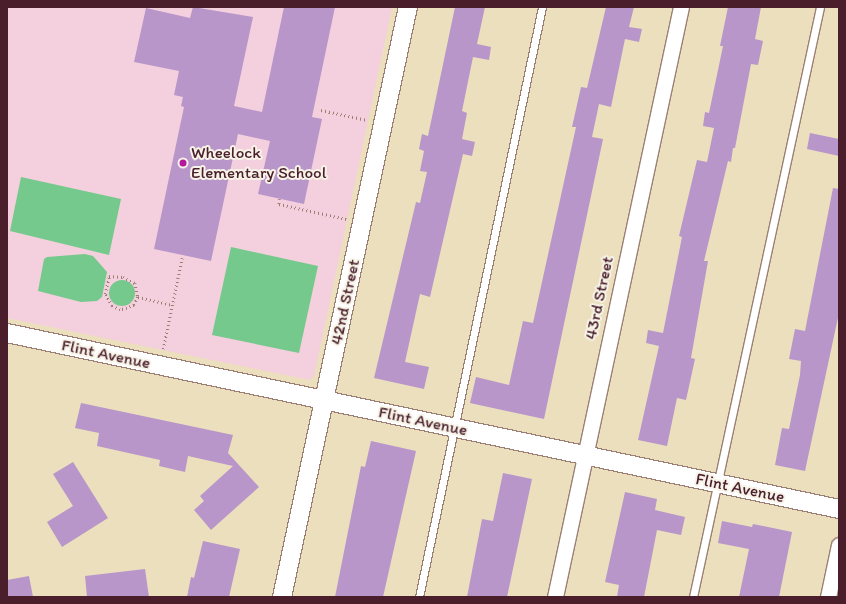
<!DOCTYPE html>
<html>
<head>
<meta charset="utf-8">
<style>
	body { margin:0 }
	#map { position:relative; width:846px; height:604px; overflow:hidden; background:#ecdfbe; font-family:Itim,sans-serif }
	div>[style] { position:absolute }
	.built>* { inset:0; background:#f4cfdd }
	.green>* { inset:0; background:#75c98c }
	.round { border-radius:50% }
	.building>* { inset:0; background:#b896c9 }
	.path>* { height:2.5px; margin-top:-1.25px; transform-origin:0; background:repeating-linear-gradient(90deg,#9b7f74 0 1px,transparent 0 4px) }
	.roads { filter:drop-shadow(1px 0 #9b7f74) drop-shadow(-1px 0 #9b7f74) drop-shadow(0 1px #9b7f74) drop-shadow(0 -1px #9b7f74) }
	.service>* { height:7px; margin:-3.5px; padding:0 3.5px; transform-origin:3.5px; border-radius:3.5px; background:#fff }
	.minor>* { height:15px; margin:-7.5px; padding:0 7.5px; transform-origin:7.5px; border-radius:7.5px; background:#fff }
	.tertiary>* { height:18px; margin:-9px; padding:0 9px; transform-origin:9px; border-radius:9px; background:#fff }
	.dots>* { width:11px; height:11px; translate:-50% -50%; box-sizing:border-box; border:2px solid #f7f3e8; border-radius:50% }
	span { translate:-50% -50%; white-space:nowrap; text-align:center; line-height:1.15; -webkit-text-stroke:4px #f7f3e8; paint-order:stroke }
	.poi-label { font-size:17px; color:#4a1f2b }
	.left { translate:0 -50%; text-align:left }
	.street-label { font-size:17px; color:#4a1f2b }
	.frame { position:absolute; inset:0; border:8px solid #4a1f2b; pointer-events:none }
</style>
</head>
<body>
<div id="map">
	<div class="built">
		<i style="clip-path:polygon(7px 7px,392px 7px,314px 376px,310px 380px,7px 318px)"></i>
	</div>
	<div class="green">
		<i style="clip-path:polygon(21px 177px,121px 199px,109px 255px,10px 231px)"></i>
		<i style="clip-path:polygon(231px 247px,318px 266px,299px 353px,212px 335px)"></i>
		<i style="clip-path:polygon(85px 254px,93px 256px,107px 272px,102px 297px,97px 301px,81px 302px,38px 291px,44px 259px,47px 257px)"></i>
		<i class="round" style="left:109px;top:280px;width:26px;height:26px"></i>
	</div>
	<div class="building">
		<i style="clip-path:polygon(193px 7px,253px 17px,234px 106px,262px 112px,284px 7px,335px 7px,312px 117px,322px 119px,304px 204px,258px 194px,270px 141px,238px 134px,211px 261px,154px 249px,184px 107px,181px 106px,183px 97px,174px 95px,179px 71px,134px 62px,146px 8px,190px 18px)"></i>
		<i style="clip-path:polygon(455px 7px,485px 7px,477px 44px,491px 47px,489px 60px,473px 57px,462px 111px,467px 113px,462px 139px,475px 142px,472px 156px,463px 154px,430px 297px,420px 294px,405px 362px,429px 367px,424px 389px,374px 378px,416px 202px,420px 203px,427px 172px,420px 171px,424px 151px,419px 149px,422px 134px,428px 136px)"></i>
		<i style="clip-path:polygon(606px 7px,634px 7px,629px 27px,642px 29px,639px 42px,625px 39px,611px 107px,599px 104px,592px 137px,603px 139px,544px 419px,470px 403px,476px 377px,509px 385px,523px 321px,533px 323px,576px 127px,572px 127px,581px 87px,587px 88px)"></i>
		<i style="clip-path:polygon(728px 7px,761px 7px,755px 39px,763px 41px,758px 65px,751px 64px,735px 148px,733px 148px,731px 162px,728px 161px,704px 261px,708px 261px,691px 358px,695px 359px,686px 400px,677px 398px,667px 446px,638px 440px,659px 346px,646px 343px,648px 330px,663px 333px,682px 237px,679px 236px,697px 160px,707px 162px,714px 128px,703px 126px,705px 112px,709px 113px,723px 46px,720px 46px)"></i>
		<i style="clip-path:polygon(810px 133px,839px 139px,839px 156px,807px 149px)"></i>
		<i style="clip-path:polygon(833px 188px,839px 189px,839px 313px,805px 471px,775px 465px,782px 428px,789px 429px,800px 375px,801px 361px,789px 359px,795px 329px,805px 331px)"></i>
		<i style="clip-path:polygon(81px 403px,233px 435px,228px 453px,259px 487px,211px 530px,194px 510px,204px 501px,200px 496px,233px 466px,188px 456px,185px 472px,159px 466px,160px 460px,97px 446px,99px 433px,75px 428px)"></i>
		<i style="clip-path:polygon(371px 441px,416px 451px,383px 597px,335px 597px,361px 466px,365px 467px)"></i>
		<i style="clip-path:polygon(73px 462px,108px 518px,62px 547px,47px 522px,73px 506px,53px 474px)"></i>
		<i style="clip-path:polygon(503px 473px,532px 479px,507px 597px,467px 597px,482px 519px,493px 521px)"></i>
		<i style="clip-path:polygon(625px 492px,657px 499px,655px 510px,685px 517px,681px 535px,657px 530px,644px 597px,617px 597px,619px 585px,605px 582px)"></i>
		<i style="clip-path:polygon(722px 521px,752px 527px,753px 524px,792px 532px,779px 597px,739px 597px,749px 549px,718px 543px)"></i>
		<i style="clip-path:polygon(203px 541px,240px 549px,229px 597px,187px 597px,191px 577px,194px 578px)"></i>
		<i style="clip-path:polygon(145px 569px,149px 597px,87px 597px,85px 576px)"></i>
		<i style="clip-path:polygon(29px 576px,33px 597px,7px 597px,7px 580px)"></i>
	</div>
	<div class="path">
		<i style="left:321px;top:110px;width:47px;rotate:12.3deg"></i>
		<i style="left:280px;top:199px;width:5px;rotate:101deg"></i>
		<i style="left:279px;top:204px;width:69px;rotate:12.6deg"></i>
		<i style="left:138px;top:297px;width:9px;rotate:117deg"></i>
		<i style="left:134px;top:305px;width:8px;rotate:157deg"></i>
		<i style="left:127px;top:308px;width:7px;rotate:164deg"></i>
		<i style="left:120px;top:310px;width:9px;rotate:-153deg"></i>
		<i style="left:112px;top:306px;width:14px;rotate:-120deg"></i>
		<i style="left:105px;top:294px;width:18px;rotate:-77deg"></i>
		<i style="left:109px;top:276px;width:14px;rotate:4deg"></i>
		<i style="left:123px;top:277px;width:13px;rotate:27deg"></i>
		<i style="left:135px;top:283px;width:14px;rotate:78deg"></i>
		<i style="left:138px;top:297px;width:35px;rotate:13deg"></i>
		<i style="left:163px;top:349px;width:93px;rotate:-78.2deg"></i>
	</div>
	<div class="roads">
		<div class="service">
			<i style="left:419px;top:597px;width:603px;rotate:-78.22deg"></i>
			<i style="left:693px;top:597px;width:604px;rotate:-77.85deg"></i>
		</div>
		<div class="minor">
			<i style="left:555px;top:597px;width:603px;rotate:-77.95deg"></i>
			<i style="left:828px;top:597px;width:53px;rotate:-78.1deg"></i>
		</div>
		<div class="tertiary">
			<i style="left:7px;top:333px;width:850px;rotate:11.94deg"></i>
			<i style="left:282px;top:597px;width:603px;rotate:-77.95deg"></i>
		</div>
	</div>
	<div class="dots">
		<i style="left:183px;top:163px;background:#b5179e"></i>
	</div>
	<div class="poi-label">
		<span class="left" style="left:191px;top:163px">Wheelock<br>Elementary School</span>
	</div>
	<div class="street-label">
		<span style="left:599px;top:298px;rotate:-78deg">43rd Street</span>
		<span style="left:345px;top:302px;rotate:-78deg">42nd Street</span>
		<span style="left:106px;top:354px;rotate:12deg">Flint Avenue</span>
		<span style="left:423px;top:421px;rotate:12deg">Flint Avenue</span>
		<span style="left:740px;top:488px;rotate:12deg">Flint Avenue</span>
	</div>
	<div class="frame"></div>
</div>
</body>
</html>
